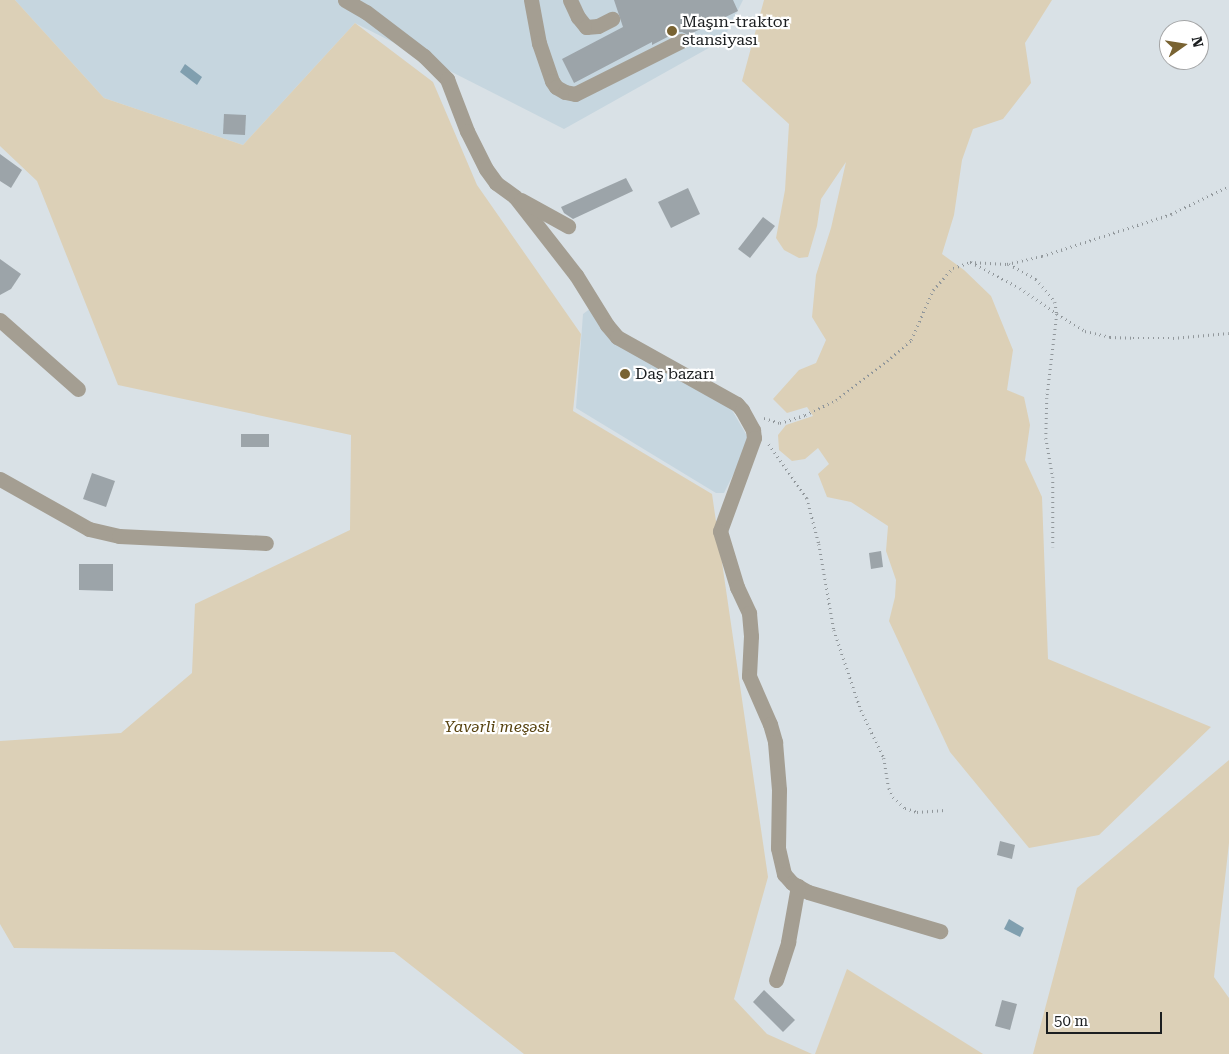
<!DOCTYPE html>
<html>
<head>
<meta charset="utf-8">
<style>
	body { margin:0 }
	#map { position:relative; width:1229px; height:1054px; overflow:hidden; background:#d9e1e6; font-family:"Roboto Serif",serif }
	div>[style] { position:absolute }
	.built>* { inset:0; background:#c6d6df }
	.green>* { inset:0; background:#dcd0b7 }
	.water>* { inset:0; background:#809faf }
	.building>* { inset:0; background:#9ca4a9 }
	.path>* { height:2.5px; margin-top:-1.25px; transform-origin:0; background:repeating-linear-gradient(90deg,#91979b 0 1px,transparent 0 5px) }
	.minor>* { height:15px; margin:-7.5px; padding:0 7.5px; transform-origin:7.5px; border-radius:7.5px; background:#a49e92 }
	.dots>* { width:14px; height:14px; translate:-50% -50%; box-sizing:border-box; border:2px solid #fff; border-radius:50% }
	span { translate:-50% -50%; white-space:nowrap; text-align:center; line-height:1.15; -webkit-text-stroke:4.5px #fff; paint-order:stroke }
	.poi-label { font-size:16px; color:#1b1e20 }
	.left { translate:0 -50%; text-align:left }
	.park-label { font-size:16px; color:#584310; font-style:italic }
	.north { position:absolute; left:1159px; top:20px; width:50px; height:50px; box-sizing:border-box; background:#fff; border:1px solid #a4a5a6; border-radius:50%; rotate:77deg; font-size:14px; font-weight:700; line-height:20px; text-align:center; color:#1b1e20 }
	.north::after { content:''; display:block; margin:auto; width:18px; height:22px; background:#796332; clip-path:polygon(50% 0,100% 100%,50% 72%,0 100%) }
	.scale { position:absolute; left:1046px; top:1012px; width:116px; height:22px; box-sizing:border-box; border:2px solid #1b1e20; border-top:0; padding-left:6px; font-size:15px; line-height:18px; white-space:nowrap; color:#1b1e20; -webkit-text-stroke:4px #fff; paint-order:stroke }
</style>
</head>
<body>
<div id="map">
	<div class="built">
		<i style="clip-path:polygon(15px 0,743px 0,723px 40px,564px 129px,355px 23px,243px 145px,104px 98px)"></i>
		<i style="clip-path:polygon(591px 308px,615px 342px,729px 405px,750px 441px,724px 493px,716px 493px,576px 408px,583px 314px)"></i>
	</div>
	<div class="green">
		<i style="clip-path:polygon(0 0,15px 0,104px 98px,243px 145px,355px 23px,433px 82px,477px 185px,581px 334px,573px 411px,712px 494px,768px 877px,734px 999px,767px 1034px,812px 1054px,524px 1054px,394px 952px,14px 948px,0 924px,0 741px,121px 733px,192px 673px,195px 604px,350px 530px,351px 435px,118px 385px,37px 181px,0 146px)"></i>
		<i style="clip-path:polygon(764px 0,1052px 0,1025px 43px,1031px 83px,1003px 119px,973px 129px,962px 160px,954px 215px,942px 254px,964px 270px,991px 296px,1013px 350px,1007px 390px,1024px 397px,1030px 425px,1025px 460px,1042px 497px,1048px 659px,1211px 727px,1099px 835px,1029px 848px,950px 752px,889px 621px,895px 597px,896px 580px,886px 551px,888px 526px,851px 502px,827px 497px,818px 474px,829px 464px,818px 448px,805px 459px,792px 461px,779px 450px,778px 435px,786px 425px,813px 416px,807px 407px,787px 413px,773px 399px,799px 370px,816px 363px,826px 340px,812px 317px,816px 275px,831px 228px,846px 162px,821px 199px,817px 226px,808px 257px,799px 258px,784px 250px,776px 238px,785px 190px,789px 124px,742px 81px)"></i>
		<i style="clip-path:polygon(1229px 760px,1229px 843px,1214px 977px,1229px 998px,1229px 1054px,1033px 1054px,1077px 888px)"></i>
		<i style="clip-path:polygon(847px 969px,983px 1054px,815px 1054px)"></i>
	</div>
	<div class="water">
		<i style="clip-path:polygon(185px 64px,202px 77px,197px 85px,180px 72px)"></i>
		<i style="clip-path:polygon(1009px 919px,1024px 928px,1020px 937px,1004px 929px)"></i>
	</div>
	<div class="building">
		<i style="clip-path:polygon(614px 0,733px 0,738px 11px,688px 35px,682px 32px,677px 32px,652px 45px,652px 42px,574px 83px,562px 59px,623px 27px)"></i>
		<i style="clip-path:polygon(224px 114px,246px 115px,245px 135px,223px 134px)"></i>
		<i style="clip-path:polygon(0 154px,22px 170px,11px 188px,0 181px)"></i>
		<i style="clip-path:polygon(626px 178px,633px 191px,573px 219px,564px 213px,561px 207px)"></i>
		<i style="clip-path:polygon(688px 188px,700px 214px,671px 228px,658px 202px)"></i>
		<i style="clip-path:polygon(763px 217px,775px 226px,750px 258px,738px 249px)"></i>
		<i style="clip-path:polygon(0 259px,21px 274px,11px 289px,0 295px)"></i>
		<i style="clip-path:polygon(241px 434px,269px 434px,269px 447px,241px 447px)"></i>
		<i style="clip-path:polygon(92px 473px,115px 481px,106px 507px,83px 499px)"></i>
		<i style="clip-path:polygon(881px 551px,883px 567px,871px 569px,869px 553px)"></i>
		<i style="clip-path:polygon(79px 564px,113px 564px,113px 591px,79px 590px)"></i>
		<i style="clip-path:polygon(1000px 841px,1015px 845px,1012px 859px,997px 855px)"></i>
		<i style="clip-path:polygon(764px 990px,795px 1020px,783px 1032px,753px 1002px)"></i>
		<i style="clip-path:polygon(1002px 1000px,1017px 1004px,1010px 1030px,995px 1026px)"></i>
	</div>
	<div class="path">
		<i style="left:971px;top:262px;width:55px;rotate:28deg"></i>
		<i style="left:1020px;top:288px;width:45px;rotate:35.1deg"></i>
		<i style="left:1057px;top:314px;width:33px;rotate:31deg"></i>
		<i style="left:1085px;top:331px;width:26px;rotate:13deg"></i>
		<i style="left:1110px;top:337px;width:23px;rotate:2deg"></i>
		<i style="left:1133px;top:338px;width:40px"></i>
		<i style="left:1173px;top:338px;width:56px;rotate:-5.1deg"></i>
		<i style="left:1009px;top:264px;width:31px;rotate:29deg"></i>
		<i style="left:1036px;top:279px;width:30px;rotate:50deg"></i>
		<i style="left:1055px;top:302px;width:12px;rotate:81deg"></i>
		<i style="left:1057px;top:314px;width:85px;rotate:96.8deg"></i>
		<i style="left:1047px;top:398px;width:40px;rotate:91.4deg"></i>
		<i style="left:1046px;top:438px;width:40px;rotate:80deg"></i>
		<i style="left:1053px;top:477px;width:70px;rotate:90deg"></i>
		<i style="left:764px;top:418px;width:17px;rotate:17deg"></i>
		<i style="left:780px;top:423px;width:26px;rotate:-18deg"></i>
		<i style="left:805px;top:415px;width:34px;rotate:-26deg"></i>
		<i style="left:836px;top:400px;width:64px;rotate:-37.4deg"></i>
		<i style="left:887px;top:361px;width:32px;rotate:-41deg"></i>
		<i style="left:911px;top:340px;width:55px;rotate:-66.3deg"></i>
		<i style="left:933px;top:290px;width:30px;rotate:-48deg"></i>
		<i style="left:953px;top:268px;width:18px;rotate:-19deg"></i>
		<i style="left:970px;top:262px;width:37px;rotate:3deg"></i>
		<i style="left:1007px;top:264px;width:36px;rotate:-13deg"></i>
		<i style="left:1042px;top:256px;width:136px;rotate:-18deg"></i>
		<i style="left:1171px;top:214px;width:64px;rotate:-25.8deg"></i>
		<i style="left:769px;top:444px;width:66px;rotate:54.9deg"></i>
		<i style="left:807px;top:498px;width:48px;rotate:75.4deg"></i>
		<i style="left:819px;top:544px;width:87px;rotate:80.1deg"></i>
		<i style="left:834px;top:630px;width:84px;rotate:71.4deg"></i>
		<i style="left:861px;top:710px;width:53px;rotate:64.4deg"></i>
		<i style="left:884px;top:758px;width:30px;rotate:81deg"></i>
		<i style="left:889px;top:788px;width:10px;rotate:66deg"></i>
		<i style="left:893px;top:797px;width:16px;rotate:43deg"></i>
		<i style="left:905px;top:808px;width:13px;rotate:18deg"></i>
		<i style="left:917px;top:812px;width:28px;rotate:-4deg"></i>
	</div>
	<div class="minor">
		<i style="left:345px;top:0;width:24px;rotate:30deg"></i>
		<i style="left:366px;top:12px;width:73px;rotate:37.2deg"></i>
		<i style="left:424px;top:56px;width:33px;rotate:45deg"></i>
		<i style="left:447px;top:79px;width:56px;rotate:69deg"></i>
		<i style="left:467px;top:131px;width:42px;rotate:63.4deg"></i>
		<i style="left:486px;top:169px;width:17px;rotate:54deg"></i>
		<i style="left:496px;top:183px;width:24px;rotate:36deg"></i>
		<i style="left:515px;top:197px;width:99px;rotate:52deg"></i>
		<i style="left:576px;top:275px;width:59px;rotate:58.2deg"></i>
		<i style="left:607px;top:325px;width:16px;rotate:50deg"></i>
		<i style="left:617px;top:337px;width:137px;rotate:29.2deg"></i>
		<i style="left:737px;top:404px;width:8px;rotate:50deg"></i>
		<i style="left:742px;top:410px;width:23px;rotate:61deg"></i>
		<i style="left:753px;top:430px;width:8px;rotate:83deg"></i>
		<i style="left:754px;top:438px;width:99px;rotate:110.1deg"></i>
		<i style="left:720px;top:531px;width:59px;rotate:73.1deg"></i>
		<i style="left:737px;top:587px;width:29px;rotate:65deg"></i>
		<i style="left:749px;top:613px;width:23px;rotate:85deg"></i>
		<i style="left:751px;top:636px;width:40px;rotate:92.9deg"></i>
		<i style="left:749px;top:676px;width:52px;rotate:66.4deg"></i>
		<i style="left:770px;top:724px;width:19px;rotate:74deg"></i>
		<i style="left:775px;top:742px;width:48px;rotate:85.2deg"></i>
		<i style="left:779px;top:790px;width:58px;rotate:91deg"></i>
		<i style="left:778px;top:848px;width:27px;rotate:77deg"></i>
		<i style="left:784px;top:874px;width:12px;rotate:48deg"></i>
		<i style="left:792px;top:883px;width:18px;rotate:29deg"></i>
		<i style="left:808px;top:892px;width:138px;rotate:16.5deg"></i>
		<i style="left:531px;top:0;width:44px;rotate:79.5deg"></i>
		<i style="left:539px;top:43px;width:40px;rotate:71.1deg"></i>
		<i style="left:552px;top:81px;width:7px;rotate:56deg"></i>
		<i style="left:556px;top:87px;width:10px;rotate:29deg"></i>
		<i style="left:565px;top:92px;width:10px;rotate:11deg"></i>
		<i style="left:575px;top:94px;width:119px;rotate:-26.6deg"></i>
		<i style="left:570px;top:0;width:19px;rotate:65deg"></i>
		<i style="left:578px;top:17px;width:13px;rotate:51deg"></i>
		<i style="left:586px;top:27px;width:12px;rotate:-5deg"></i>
		<i style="left:598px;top:26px;width:16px;rotate:-27deg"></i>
		<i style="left:521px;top:200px;width:54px;rotate:29deg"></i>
		<i style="left:0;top:320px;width:104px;rotate:41.5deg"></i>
		<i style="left:0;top:479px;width:102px;rotate:29.3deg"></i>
		<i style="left:89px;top:529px;width:31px;rotate:13deg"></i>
		<i style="left:119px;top:536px;width:147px;rotate:2.7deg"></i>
		<i style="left:776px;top:980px;width:40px;rotate:-72deg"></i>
		<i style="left:788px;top:942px;width:57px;rotate:-79.9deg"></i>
	</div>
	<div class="dots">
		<i style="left:672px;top:31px;background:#796332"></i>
		<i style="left:625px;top:374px;background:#796332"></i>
	</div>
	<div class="poi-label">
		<span class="left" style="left:682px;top:31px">Maşın-traktor<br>stansiyası</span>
		<span class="left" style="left:635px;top:374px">Daş bazarı</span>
	</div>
	<div class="park-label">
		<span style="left:497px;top:727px">Yavərli meşəsi</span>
	</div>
	<div class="north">N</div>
	<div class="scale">50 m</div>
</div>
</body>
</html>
